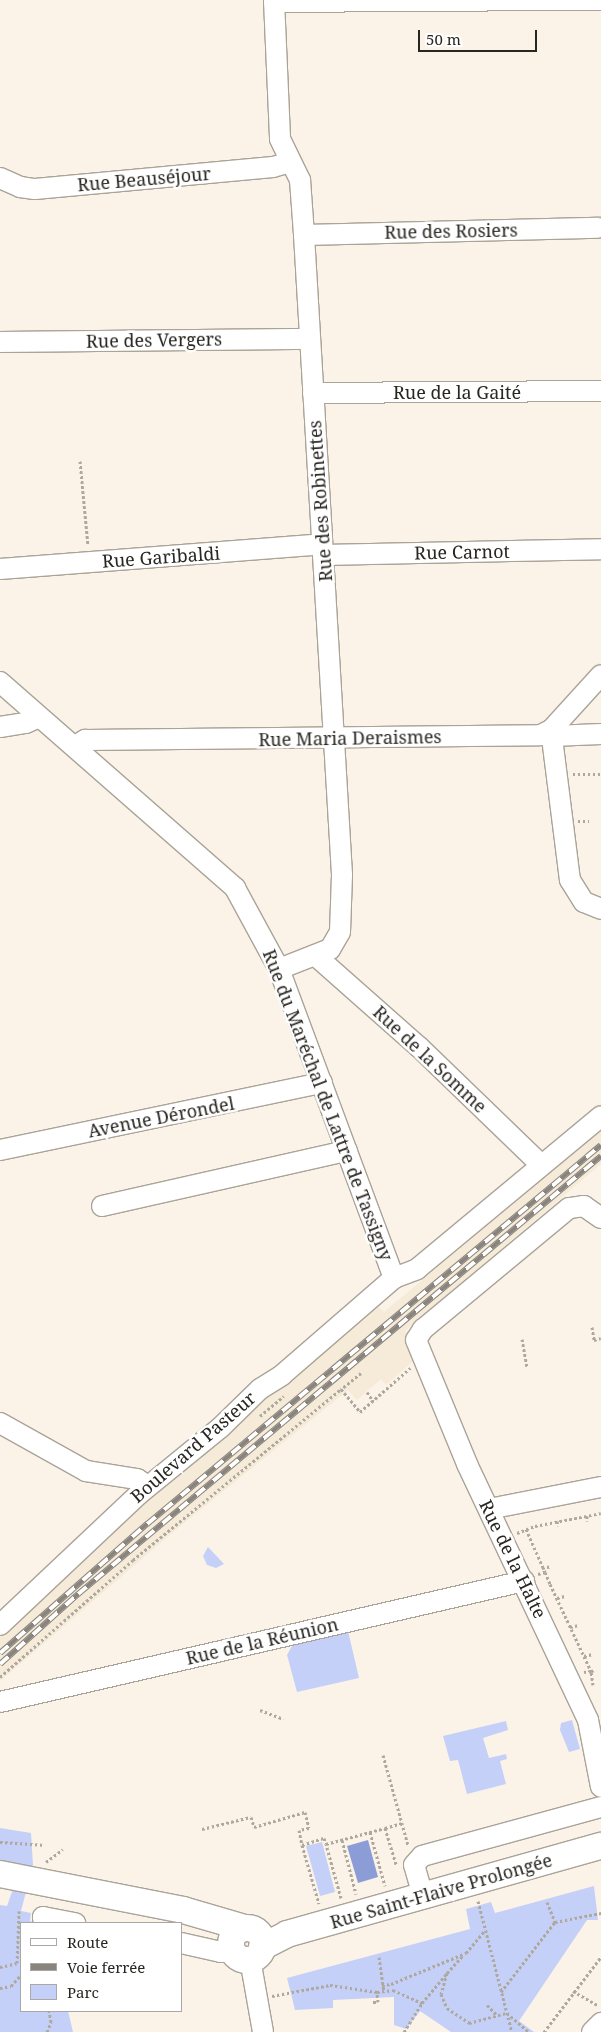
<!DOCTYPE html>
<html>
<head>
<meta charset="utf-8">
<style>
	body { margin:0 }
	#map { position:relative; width:601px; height:2032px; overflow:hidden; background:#fbf3e8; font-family:"Noto Serif",serif }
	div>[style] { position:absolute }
	.built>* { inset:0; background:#f6ebd8 }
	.green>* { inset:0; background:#c5d0f9 }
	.water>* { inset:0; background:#8c9cd7 }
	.path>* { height:3px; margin-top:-1.5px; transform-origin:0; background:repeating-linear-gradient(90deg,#aea89f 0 2.5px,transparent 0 5px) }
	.roads { filter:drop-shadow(1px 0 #aaa398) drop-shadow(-1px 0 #aaa398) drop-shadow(0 1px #aaa398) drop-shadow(0 -1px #aaa398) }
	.minor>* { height:20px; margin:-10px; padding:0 10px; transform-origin:10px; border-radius:10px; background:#fff }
	.major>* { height:26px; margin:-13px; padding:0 13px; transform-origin:13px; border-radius:13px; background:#fff }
	.major>.ring { margin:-13px; padding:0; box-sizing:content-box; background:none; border:26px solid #fff; border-radius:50% }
	.rail>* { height:5.5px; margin-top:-2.75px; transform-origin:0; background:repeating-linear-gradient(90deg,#fff 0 11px,#89847d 0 22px); box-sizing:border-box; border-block:1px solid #89847d }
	span { translate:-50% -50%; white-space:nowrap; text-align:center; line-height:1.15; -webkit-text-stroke:5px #fff; paint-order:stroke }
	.street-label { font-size:18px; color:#282621 }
	.legend { position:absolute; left:20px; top:1922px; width:162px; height:90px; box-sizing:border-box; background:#fff; border:1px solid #a9a8a6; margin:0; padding:6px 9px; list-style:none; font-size:15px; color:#282621 }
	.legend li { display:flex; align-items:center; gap:10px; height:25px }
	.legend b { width:25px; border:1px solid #a9a8a6 }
	.scale { position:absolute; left:418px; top:30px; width:119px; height:22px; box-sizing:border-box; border:2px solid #282621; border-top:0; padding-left:6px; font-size:15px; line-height:18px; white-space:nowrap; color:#282621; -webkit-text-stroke:4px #fff; paint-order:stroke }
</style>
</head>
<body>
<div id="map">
	<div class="built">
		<i style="clip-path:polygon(601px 1131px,601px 1164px,405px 1331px,415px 1359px,386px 1385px,381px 1379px,357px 1400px,348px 1390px,173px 1532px,0 1681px,0 1637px,135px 1511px,376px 1304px,384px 1312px)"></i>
	</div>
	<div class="green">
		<i style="clip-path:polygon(208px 1547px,224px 1564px,216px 1568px,207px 1565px,203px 1556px)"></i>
		<i style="clip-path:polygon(348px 1631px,359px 1678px,297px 1692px,287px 1655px,293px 1644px)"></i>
		<i style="clip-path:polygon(572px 1720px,580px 1749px,569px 1752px,560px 1730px,561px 1723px)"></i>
		<i style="clip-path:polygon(506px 1721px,508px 1730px,483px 1738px,489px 1758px,506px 1754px,507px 1759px,500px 1761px,506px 1784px,467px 1794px,458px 1760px,450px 1761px,443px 1736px)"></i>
		<i style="clip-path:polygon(0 1828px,31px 1833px,33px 1865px,21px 1911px,31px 1913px,30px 1921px,37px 1923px,21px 1923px,21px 2011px,68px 2011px,73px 2032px,0 2032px,0 1905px,7px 1906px,20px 1869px,0 1862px)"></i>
		<i style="clip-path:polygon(322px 1842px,335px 1892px,320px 1896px,306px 1846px)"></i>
		<i style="clip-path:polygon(594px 1886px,598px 1920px,587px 1920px,519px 2021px,534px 2032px,451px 2032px,420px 2011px,406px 2029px,394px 2025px,394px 1997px,333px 2000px,333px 2008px,295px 2010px,287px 1978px,470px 1929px,466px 1909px,491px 1902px,495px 1913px)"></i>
	</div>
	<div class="water">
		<i style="clip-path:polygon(368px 1840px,378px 1877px,358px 1883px,347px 1846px)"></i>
	</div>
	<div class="path">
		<i style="left:80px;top:461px;width:84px;rotate:84.6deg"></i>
		<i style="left:573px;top:774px;width:28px"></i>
		<i style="left:578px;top:821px;width:11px"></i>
		<i style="left:592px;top:1327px;width:13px;rotate:81deg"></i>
		<i style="left:594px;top:1340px;width:7px;rotate:-16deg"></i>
		<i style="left:522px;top:1339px;width:29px;rotate:80deg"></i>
		<i style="left:361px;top:1373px;width:26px;rotate:141deg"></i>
		<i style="left:341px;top:1389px;width:30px;rotate:50deg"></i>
		<i style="left:360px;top:1412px;width:67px;rotate:-41.3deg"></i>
		<i style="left:367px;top:1392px;width:11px;rotate:56deg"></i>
		<i style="left:260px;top:1416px;width:31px;rotate:-40deg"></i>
		<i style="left:587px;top:1516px;width:5px;rotate:90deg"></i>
		<i style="left:557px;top:1521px;width:5px;rotate:79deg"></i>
		<i style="left:526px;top:1529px;width:47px;rotate:66.2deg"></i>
		<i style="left:517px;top:1533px;width:19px;rotate:-21deg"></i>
		<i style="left:535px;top:1526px;width:67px;rotate:-11.1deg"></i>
		<i style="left:542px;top:1568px;width:10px;rotate:-11deg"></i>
		<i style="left:538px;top:1574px;width:7px;rotate:-16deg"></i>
		<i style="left:545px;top:1572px;width:13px;rotate:67deg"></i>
		<i style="left:550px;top:1584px;width:96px;rotate:64.8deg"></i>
		<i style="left:591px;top:1671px;width:7px;rotate:172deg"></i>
		<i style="left:557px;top:1598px;width:8px;rotate:-14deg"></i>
		<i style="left:570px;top:1627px;width:9px;rotate:-13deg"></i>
		<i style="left:584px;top:1656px;width:9px;rotate:-13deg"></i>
		<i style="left:0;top:1677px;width:177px;rotate:-41.3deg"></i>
		<i style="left:133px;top:1560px;width:269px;rotate:-39.4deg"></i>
		<i style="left:593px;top:1685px;width:14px;rotate:-98deg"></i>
		<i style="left:591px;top:1671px;width:5px;rotate:-11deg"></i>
		<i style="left:260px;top:1710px;width:25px;rotate:21deg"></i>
		<i style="left:383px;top:1755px;width:93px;rotate:74.5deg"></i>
		<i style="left:385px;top:1828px;width:18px;rotate:-16deg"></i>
		<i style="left:202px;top:1829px;width:50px;rotate:-13.8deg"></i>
		<i style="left:251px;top:1817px;width:10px;rotate:73deg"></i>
		<i style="left:254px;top:1827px;width:53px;rotate:-16.4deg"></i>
		<i style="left:305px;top:1812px;width:16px;rotate:76deg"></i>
		<i style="left:309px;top:1828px;width:10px;rotate:169deg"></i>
		<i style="left:299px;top:1830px;width:15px;rotate:79deg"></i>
		<i style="left:302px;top:1845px;width:23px;rotate:-18deg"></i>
		<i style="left:324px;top:1838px;width:6px;rotate:72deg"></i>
		<i style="left:370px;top:1832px;width:56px;rotate:74.5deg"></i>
		<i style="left:342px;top:1840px;width:56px;rotate:75.5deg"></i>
		<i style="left:0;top:1842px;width:45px;rotate:3.8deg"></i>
		<i style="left:302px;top:1845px;width:61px;rotate:73.9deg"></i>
		<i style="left:46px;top:1862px;width:21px;rotate:-37deg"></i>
		<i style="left:341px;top:1898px;width:56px;rotate:-105.5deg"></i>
		<i style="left:326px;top:1844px;width:61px;rotate:-15.2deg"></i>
		<i style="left:385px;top:1828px;width:39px;rotate:73deg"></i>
		<i style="left:478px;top:1901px;width:135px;rotate:75.5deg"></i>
		<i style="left:547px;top:1902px;width:22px;rotate:68deg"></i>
		<i style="left:379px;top:1957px;width:35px;rotate:82deg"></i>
		<i style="left:0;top:1967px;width:17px;rotate:-13deg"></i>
		<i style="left:17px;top:1963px;width:52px;rotate:-87.8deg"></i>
		<i style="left:447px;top:1973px;width:24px;rotate:-48deg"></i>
		<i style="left:382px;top:1985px;width:9px;rotate:-6deg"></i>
		<i style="left:391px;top:1984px;width:81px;rotate:-22.5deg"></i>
		<i style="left:466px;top:1953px;width:30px;rotate:-50deg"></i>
		<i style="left:0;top:1988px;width:11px;rotate:-10deg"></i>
		<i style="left:11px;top:1986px;width:15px;rotate:-48deg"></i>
		<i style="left:573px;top:1991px;width:28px;rotate:30deg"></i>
		<i style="left:501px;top:1992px;width:88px;rotate:-52.4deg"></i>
		<i style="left:555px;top:1922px;width:47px;rotate:-11.1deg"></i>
		<i style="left:272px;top:1996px;width:59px;rotate:-10.7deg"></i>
		<i style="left:330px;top:1985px;width:48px;rotate:8.5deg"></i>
		<i style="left:377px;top:1992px;width:16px;rotate:-7deg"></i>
		<i style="left:393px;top:1990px;width:32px;rotate:24deg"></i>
		<i style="left:422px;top:2003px;width:39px;rotate:-50deg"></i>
		<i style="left:447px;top:1973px;width:22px;rotate:106deg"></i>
		<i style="left:441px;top:1994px;width:15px;rotate:67deg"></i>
		<i style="left:447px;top:2008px;width:27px;rotate:34deg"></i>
		<i style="left:469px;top:2023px;width:39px;rotate:-15deg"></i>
		<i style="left:507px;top:2013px;width:29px;rotate:41deg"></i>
		<i style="left:373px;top:2002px;width:5px"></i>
		<i style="left:378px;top:2002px;width:10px;rotate:-96deg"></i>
		<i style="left:487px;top:2005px;width:14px;rotate:45deg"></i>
		<i style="left:47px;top:2032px;width:11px;rotate:-68deg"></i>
		<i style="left:51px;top:2022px;width:11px;rotate:-100deg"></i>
		<i style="left:404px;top:2032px;width:34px;rotate:-58deg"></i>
		<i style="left:544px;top:2032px;width:94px;rotate:-52.8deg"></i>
	</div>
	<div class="roads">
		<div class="minor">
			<i style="left:274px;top:0;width:139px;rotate:87.5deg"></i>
			<i style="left:280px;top:139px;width:46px;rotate:64deg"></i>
			<i style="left:300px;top:180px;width:55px;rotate:85.8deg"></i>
			<i style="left:304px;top:235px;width:641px;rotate:86.6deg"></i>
			<i style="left:342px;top:875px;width:57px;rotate:92deg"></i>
			<i style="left:340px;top:932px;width:20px;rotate:120deg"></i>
			<i style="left:330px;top:949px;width:55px;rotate:158.6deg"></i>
			<i style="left:274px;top:2px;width:327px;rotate:-0.4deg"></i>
			<i style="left:0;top:178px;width:22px;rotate:24deg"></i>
			<i style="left:20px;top:187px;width:15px;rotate:8deg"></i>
			<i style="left:35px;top:189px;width:239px;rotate:-5.3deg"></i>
			<i style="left:273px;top:167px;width:18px;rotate:-16deg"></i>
			<i style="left:304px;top:235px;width:294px;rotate:-1.4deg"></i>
			<i style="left:0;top:342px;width:309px;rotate:-0.6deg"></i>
			<i style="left:313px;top:393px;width:288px;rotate:-0.4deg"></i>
			<i style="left:323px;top:555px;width:278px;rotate:-1.2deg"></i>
			<i style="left:0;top:569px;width:323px;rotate:-4.4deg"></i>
			<i style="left:0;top:682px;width:313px;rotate:41.2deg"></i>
			<i style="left:235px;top:888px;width:92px;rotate:61.5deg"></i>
			<i style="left:279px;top:969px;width:330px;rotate:69.6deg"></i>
			<i style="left:0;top:727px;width:26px;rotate:-9deg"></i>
			<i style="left:26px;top:723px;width:14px;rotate:-25deg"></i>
			<i style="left:551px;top:730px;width:151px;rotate:82.8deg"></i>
			<i style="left:570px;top:880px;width:26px;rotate:58deg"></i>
			<i style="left:584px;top:902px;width:18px;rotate:22deg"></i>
			<i style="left:552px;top:736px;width:49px;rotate:-2.3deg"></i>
			<i style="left:75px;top:746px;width:12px;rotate:-31deg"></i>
			<i style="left:85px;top:740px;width:456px;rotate:-0.6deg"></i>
			<i style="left:541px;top:735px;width:11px;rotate:-27deg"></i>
			<i style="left:551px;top:730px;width:74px;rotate:-47.7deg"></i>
			<i style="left:316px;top:956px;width:137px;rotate:41.5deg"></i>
			<i style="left:419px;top:1047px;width:170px;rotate:44deg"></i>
			<i style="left:0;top:1150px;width:329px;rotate:-11.8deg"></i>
			<i style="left:102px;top:1206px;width:251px;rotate:-12.7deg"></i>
			<i style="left:601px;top:1218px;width:21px;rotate:-145deg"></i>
			<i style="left:584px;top:1206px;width:15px;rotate:172deg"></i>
			<i style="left:569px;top:1208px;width:190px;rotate:140.3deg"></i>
			<i style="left:423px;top:1329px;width:13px;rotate:122deg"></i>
			<i style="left:416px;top:1340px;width:134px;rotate:67.6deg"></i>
			<i style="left:467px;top:1464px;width:283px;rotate:64.7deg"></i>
			<i style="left:588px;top:1720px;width:68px;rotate:79deg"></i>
			<i style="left:0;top:1423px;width:98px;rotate:29.2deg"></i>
			<i style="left:86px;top:1471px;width:52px;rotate:8.9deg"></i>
			<i style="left:137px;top:1479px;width:13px;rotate:32deg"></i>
			<i style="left:489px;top:1509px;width:114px;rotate:-11.1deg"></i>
			<i style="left:0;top:1625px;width:191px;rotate:-43.3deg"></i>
			<i style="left:139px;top:1494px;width:104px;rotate:-39.2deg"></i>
			<i style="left:220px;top:1428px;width:56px;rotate:-44.3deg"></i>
			<i style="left:260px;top:1389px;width:26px;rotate:-32deg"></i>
			<i style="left:282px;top:1375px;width:148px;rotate:-40.9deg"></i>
			<i style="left:394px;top:1278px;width:25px;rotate:-21deg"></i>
			<i style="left:417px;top:1269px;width:239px;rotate:-39.7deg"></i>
			<i style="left:0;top:1702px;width:538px;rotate:-13deg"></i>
			<i style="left:423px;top:1896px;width:32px;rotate:-106deg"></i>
			<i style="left:414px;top:1865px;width:12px;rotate:-48deg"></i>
			<i style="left:422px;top:1856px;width:186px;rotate:-15.3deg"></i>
			<i style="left:44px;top:1923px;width:6px;rotate:-99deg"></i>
			<i style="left:43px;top:1917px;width:33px;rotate:11deg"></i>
			<i style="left:181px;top:1943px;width:41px;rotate:12.7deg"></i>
			<i style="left:221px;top:1952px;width:12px;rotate:-5deg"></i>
			<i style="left:250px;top:1959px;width:74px;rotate:79.9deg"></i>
			<i style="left:592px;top:2032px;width:13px;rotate:-45deg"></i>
		</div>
		<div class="major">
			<i style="left:0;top:1874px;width:187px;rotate:11.1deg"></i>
			<i style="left:183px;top:1910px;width:65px;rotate:16.2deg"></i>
			<i class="ring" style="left:231px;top:1928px;width:6px;height:6px"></i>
			<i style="left:262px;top:1947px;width:28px;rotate:-27deg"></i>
			<i style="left:287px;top:1934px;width:326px;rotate:-15.7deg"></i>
		</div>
	</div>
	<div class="rail">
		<i style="left:0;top:1653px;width:196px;rotate:-41.3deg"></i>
		<i style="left:147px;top:1524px;width:591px;rotate:-39.86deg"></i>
		<i style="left:0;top:1664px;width:105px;rotate:-41.9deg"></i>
		<i style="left:78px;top:1594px;width:682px;rotate:-39.95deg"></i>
	</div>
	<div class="street-label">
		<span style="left:144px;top:179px;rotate:-5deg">Rue Beauséjour</span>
		<span style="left:451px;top:231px;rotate:-1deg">Rue des Rosiers</span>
		<span style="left:154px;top:340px;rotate:-1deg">Rue des Vergers</span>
		<span style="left:457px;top:392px">Rue de la Gaité</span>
		<span style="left:320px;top:501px;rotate:-94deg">Rue des Robinettes</span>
		<span style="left:462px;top:552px;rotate:-1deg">Rue Carnot</span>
		<span style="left:161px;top:557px;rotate:-4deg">Rue Garibaldi</span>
		<span style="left:350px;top:738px;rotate:-1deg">Rue Maria Deraismes</span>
		<span style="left:430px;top:1059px;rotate:43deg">Rue de la Somme</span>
		<span style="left:328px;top:1105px;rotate:69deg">Rue du Maréchal de Lattre de Tassigny</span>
		<span style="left:161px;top:1117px;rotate:-11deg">Avenue Dérondel</span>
		<span style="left:193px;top:1447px;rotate:-41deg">Boulevard Pasteur</span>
		<span style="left:513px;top:1559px;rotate:64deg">Rue de la Halte</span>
		<span style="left:262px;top:1641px;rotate:-13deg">Rue de la Réunion</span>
		<span style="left:441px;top:1891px;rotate:-16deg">Rue Saint-Flaive Prolongée</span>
	</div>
	<ul class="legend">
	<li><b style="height:6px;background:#fff"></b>Route</li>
	<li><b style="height:6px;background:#89847d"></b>Voie ferrée</li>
	<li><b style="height:14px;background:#c5d0f9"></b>Parc</li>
	</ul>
	<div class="scale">50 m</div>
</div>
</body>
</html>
